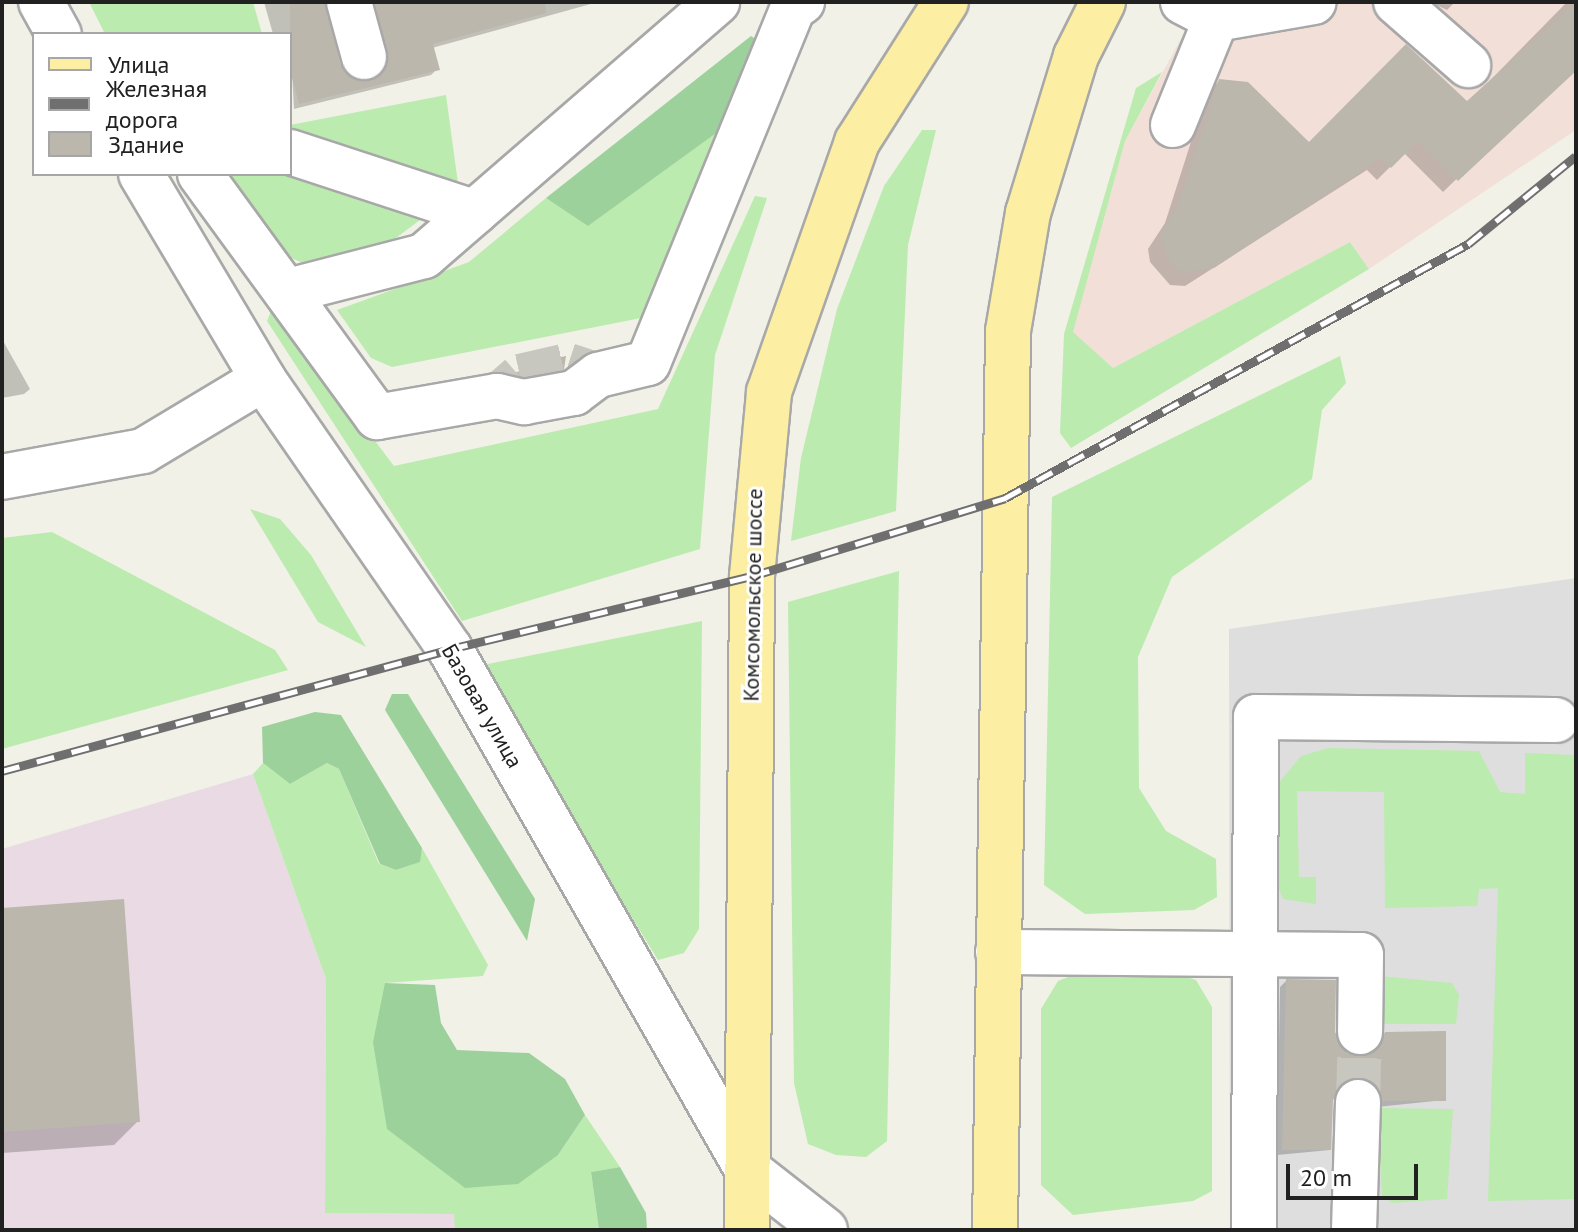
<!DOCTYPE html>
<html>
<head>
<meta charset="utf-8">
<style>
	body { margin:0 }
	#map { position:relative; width:1578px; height:1232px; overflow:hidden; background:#f1f1e8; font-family:"PT Sans",sans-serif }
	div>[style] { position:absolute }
	.residential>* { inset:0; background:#dfdede }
	.commercial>* { inset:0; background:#f2e0d8 }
	.industrial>* { inset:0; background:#eadae3 }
	.grass>* { inset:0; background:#bbebae }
	.forest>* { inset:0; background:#9dd19c }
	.shadow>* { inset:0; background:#0003 }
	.building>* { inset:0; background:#bbb7ad }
	.minor-tunnel>* { height:44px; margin-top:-22px; transform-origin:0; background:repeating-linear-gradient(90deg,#c7c7c0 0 44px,transparent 0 66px) }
	.roads { filter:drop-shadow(2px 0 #a8a8a8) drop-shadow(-2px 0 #a8a8a8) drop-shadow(0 2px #a8a8a8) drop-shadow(0 -2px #a8a8a8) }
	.minor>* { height:44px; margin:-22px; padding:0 22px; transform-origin:22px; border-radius:22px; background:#fff }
	.major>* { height:44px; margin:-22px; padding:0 22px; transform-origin:22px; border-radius:22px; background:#fceea2 }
	.rail>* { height:9px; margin-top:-4.5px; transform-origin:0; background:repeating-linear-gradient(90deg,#fff 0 18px,#6f6f6f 0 36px); box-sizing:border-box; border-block:2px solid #6f6f6f }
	span { translate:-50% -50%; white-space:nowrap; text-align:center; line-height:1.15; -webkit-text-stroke:6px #fff; paint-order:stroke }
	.street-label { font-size:22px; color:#212121 }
	.frame { position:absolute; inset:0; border:4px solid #212121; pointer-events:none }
	.legend { position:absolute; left:32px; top:32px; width:260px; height:144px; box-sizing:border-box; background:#fff; border:2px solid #a6a6a6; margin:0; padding:10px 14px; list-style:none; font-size:24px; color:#212121 }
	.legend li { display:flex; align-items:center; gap:16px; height:40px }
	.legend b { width:40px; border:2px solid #a6a6a6 }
	.scale { position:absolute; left:1286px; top:1164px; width:132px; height:36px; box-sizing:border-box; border:4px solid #212121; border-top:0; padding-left:10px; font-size:24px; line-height:28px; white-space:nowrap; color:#212121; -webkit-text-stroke:6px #fff; paint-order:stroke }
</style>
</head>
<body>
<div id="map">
	<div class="residential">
		<i style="clip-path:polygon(1576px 578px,1576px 1230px,1230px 1230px,1229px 629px)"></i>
	</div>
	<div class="commercial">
		<i style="clip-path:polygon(1201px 2px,1576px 2px,1576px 130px,1369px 269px,1350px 242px,1113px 368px,1072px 332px,1125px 141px)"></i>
	</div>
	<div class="industrial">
		<i style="clip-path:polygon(253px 774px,326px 979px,325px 1213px,455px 1214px,455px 1230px,2px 1230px,2px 849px)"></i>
	</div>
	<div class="grass">
		<i style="clip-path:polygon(89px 2px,253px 2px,262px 34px,105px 34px)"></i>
		<i style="clip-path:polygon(1162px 72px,1125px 141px,1073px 332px,1113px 368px,1350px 242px,1369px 269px,1071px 448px,1060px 433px,1064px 334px,1136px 88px)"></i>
		<i style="clip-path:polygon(446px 95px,459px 191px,377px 252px,318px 270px,287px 256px,227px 174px,290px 174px,290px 125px)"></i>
		<i style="clip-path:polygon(726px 126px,657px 302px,641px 318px,392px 367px,371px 358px,337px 310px,469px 262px,546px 198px,589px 225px)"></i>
		<i style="clip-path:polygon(922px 130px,936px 130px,908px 245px,896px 511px,791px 541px,801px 458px,837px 309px,884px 186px)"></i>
		<i style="clip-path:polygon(755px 196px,767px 198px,715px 355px,700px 549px,462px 621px,267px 321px,273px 306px,394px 466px,658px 409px)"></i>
		<i style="clip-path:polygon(1340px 356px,1346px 383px,1322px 410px,1312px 479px,1172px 577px,1138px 657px,1139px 788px,1166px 831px,1216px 859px,1217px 897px,1194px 910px,1085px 914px,1044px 885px,1052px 497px)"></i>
		<i style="clip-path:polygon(250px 509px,280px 519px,311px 555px,366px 647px,318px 622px)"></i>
		<i style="clip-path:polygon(52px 532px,275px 650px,288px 670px,2px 749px,2px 538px)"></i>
		<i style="clip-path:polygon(899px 571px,887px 1141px,866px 1157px,836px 1155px,808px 1144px,794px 1083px,788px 602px)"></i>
		<i style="clip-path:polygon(702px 621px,699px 929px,684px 953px,658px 960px,478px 666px)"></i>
		<i style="clip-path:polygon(1328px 748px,1479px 751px,1500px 792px,1525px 794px,1525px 753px,1576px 755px,1576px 1199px,1488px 1201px,1498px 888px,1479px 889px,1477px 906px,1385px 908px,1384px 792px,1297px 791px,1299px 877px,1316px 877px,1316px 904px,1283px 899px,1276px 882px,1276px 786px,1301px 756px)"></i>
		<i style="clip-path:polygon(263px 763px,290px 784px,327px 763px,339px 769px,379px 864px,396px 870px,419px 862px,422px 848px,488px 965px,483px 976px,385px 983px,558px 1155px,585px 1115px,620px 1167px,591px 1172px,599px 1230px,455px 1230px,454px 1214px,325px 1213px,326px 979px,253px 774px)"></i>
		<i style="clip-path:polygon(1091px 968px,1166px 970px,1196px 980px,1212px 1007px,1212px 1191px,1193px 1201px,1073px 1215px,1041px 1185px,1041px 1009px,1058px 981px)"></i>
		<i style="clip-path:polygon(1381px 976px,1452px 983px,1459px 995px,1456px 1024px,1379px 1024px)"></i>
		<i style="clip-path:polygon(1377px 1108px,1453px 1109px,1447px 1199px,1392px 1203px,1382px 1195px)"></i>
	</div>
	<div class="forest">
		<i style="clip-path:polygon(751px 36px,760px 42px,726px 126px,588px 226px,546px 198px)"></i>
		<i style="clip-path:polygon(392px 694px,408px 694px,535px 899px,527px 941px,385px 710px)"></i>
		<i style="clip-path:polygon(315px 712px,341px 715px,422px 848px,420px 862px,396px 870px,380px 864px,339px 769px,327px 763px,290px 784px,263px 763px,262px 727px)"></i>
		<i style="clip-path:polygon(385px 983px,435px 985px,441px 1023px,457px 1050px,529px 1053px,565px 1079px,585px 1115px,558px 1155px,518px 1184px,465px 1188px,387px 1129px,373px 1042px)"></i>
		<i style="clip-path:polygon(620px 1167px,646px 1213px,647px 1230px,599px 1230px,591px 1172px)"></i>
	</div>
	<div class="shadow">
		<i style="clip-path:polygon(264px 2px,325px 2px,344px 76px,372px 83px,383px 58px,365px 2px,598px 2px,432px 48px,437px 69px,431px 75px,294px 109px,290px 34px,273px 34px)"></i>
		<i style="clip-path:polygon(1430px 2px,1455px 2px,1447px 10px)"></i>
		<i style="clip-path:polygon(1567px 2px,1576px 2px,1576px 64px,1443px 192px,1404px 153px,1377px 180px,1367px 170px,1185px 286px,1170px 285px,1150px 262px,1148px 249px,1165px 223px,1206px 95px,1219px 81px,1309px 145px,1467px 104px)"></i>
		<i style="clip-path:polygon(2px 339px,30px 389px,24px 394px,2px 398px)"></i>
		<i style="clip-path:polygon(564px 358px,560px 371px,518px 381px,513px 373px)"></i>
		<i style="clip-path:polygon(2px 910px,138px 1121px,114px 1145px,2px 1153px)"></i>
		<i style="clip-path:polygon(1286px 981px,1347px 1056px,1371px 1055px,1386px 1034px,1444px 1100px,1377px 1107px,1364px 1086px,1341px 1085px,1331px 1100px,1330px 1150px,1277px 1155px,1280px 987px)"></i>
	</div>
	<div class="building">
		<i style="clip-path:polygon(290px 2px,325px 2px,340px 64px,358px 81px,381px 75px,388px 63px,375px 2px,545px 2px,546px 13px,433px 44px,440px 70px,299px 104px,290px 70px)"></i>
		<i style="clip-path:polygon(1576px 2px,1576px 71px,1458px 181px,1418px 141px,1391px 168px,1381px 158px,1214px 268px,1183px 272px,1170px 263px,1160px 234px,1177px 208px,1219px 79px,1248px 82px,1309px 142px,1406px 44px,1467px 101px)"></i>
		<i style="clip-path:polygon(566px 356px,564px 369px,520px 375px,518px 366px)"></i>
		<i style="clip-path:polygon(124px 899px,140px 1122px,2px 1132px,2px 908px)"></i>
		<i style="clip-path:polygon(1286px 979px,1336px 980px,1335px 1032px,1348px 1054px,1373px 1053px,1385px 1032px,1446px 1031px,1446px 1101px,1383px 1101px,1370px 1080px,1347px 1080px,1333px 1100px,1331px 1150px,1282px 1150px)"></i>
	</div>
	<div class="minor-tunnel">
		<i style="left:497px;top:396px;width:30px;rotate:-41deg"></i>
		<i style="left:520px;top:376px;width:49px;rotate:-12.9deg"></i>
		<i style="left:568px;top:365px;width:32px;rotate:18deg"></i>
		<i style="left:1358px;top:1102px;width:70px;rotate:-88.4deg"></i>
	</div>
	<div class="roads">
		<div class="minor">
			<i style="left:41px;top:2px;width:37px;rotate:61deg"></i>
			<i style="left:349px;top:2px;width:57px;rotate:74.7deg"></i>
			<i style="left:1183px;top:2px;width:37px;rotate:27deg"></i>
			<i style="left:1216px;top:19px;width:99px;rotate:-9.8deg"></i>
			<i style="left:1396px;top:2px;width:96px;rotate:41.2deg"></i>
			<i style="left:1173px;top:125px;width:114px;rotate:-67.9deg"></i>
			<i style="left:290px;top:152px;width:194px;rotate:18.1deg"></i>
			<i style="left:141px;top:174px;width:239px;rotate:59.2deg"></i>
			<i style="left:263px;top:379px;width:328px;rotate:55.3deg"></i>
			<i style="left:450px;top:649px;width:599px;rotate:60.27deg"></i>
			<i style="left:747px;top:1169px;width:99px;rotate:38deg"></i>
			<i style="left:200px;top:174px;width:301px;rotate:53.9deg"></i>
			<i style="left:377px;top:417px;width:122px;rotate:-9.9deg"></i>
			<i style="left:497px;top:396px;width:28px;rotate:13deg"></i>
			<i style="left:524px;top:402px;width:51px;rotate:-10.2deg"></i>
			<i style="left:574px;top:393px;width:30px;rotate:-37deg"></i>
			<i style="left:598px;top:375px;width:51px;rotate:-13.5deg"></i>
			<i style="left:648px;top:363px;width:383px;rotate:-67.8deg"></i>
			<i style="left:793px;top:8px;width:11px;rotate:-34deg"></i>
			<i style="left:288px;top:291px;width:140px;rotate:-14.4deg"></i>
			<i style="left:424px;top:256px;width:388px;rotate:-40.9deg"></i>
			<i style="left:2px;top:477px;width:143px;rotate:-10.4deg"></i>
			<i style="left:143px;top:451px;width:140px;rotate:-31deg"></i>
			<i style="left:998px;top:952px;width:363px;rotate:0.5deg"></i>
			<i style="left:1361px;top:955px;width:77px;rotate:90.7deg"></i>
			<i style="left:1254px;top:1230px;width:513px;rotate:-89.78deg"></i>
			<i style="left:1256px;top:717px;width:300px;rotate:0.6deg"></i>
			<i style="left:1354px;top:1230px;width:128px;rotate:-88.2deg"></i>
		</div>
		<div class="major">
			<i style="left:747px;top:1230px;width:654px;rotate:-89.56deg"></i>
			<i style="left:752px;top:576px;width:185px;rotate:-84.7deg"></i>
			<i style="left:769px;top:392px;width:265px;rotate:-70.6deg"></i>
			<i style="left:857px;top:142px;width:166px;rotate:-57.6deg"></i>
			<i style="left:995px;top:1230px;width:899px;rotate:-89.17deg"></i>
			<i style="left:1008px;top:331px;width:120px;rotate:-80.4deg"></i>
			<i style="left:1028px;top:213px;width:164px;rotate:-73deg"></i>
			<i style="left:1076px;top:56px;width:60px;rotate:-63.4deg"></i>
		</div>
	</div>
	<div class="rail">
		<i style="left:2px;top:771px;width:464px;rotate:-15.2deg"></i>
		<i style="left:450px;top:649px;width:311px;rotate:-13.6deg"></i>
		<i style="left:752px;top:576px;width:265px;rotate:-17.1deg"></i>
		<i style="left:1005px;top:498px;width:528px;rotate:-28.75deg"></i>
		<i style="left:1468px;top:244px;width:139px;rotate:-39.2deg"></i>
	</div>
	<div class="street-label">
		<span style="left:753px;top:595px;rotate:-89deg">Комсомольское шоссе</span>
		<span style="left:482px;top:706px;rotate:60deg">Базовая улица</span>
	</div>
	<div class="frame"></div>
	<ul class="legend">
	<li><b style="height:10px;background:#fceea2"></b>Улица</li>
	<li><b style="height:10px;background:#6f6f6f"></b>Железная дорога</li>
	<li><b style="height:22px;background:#bbb7ad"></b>Здание</li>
	</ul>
	<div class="scale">20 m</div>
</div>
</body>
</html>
